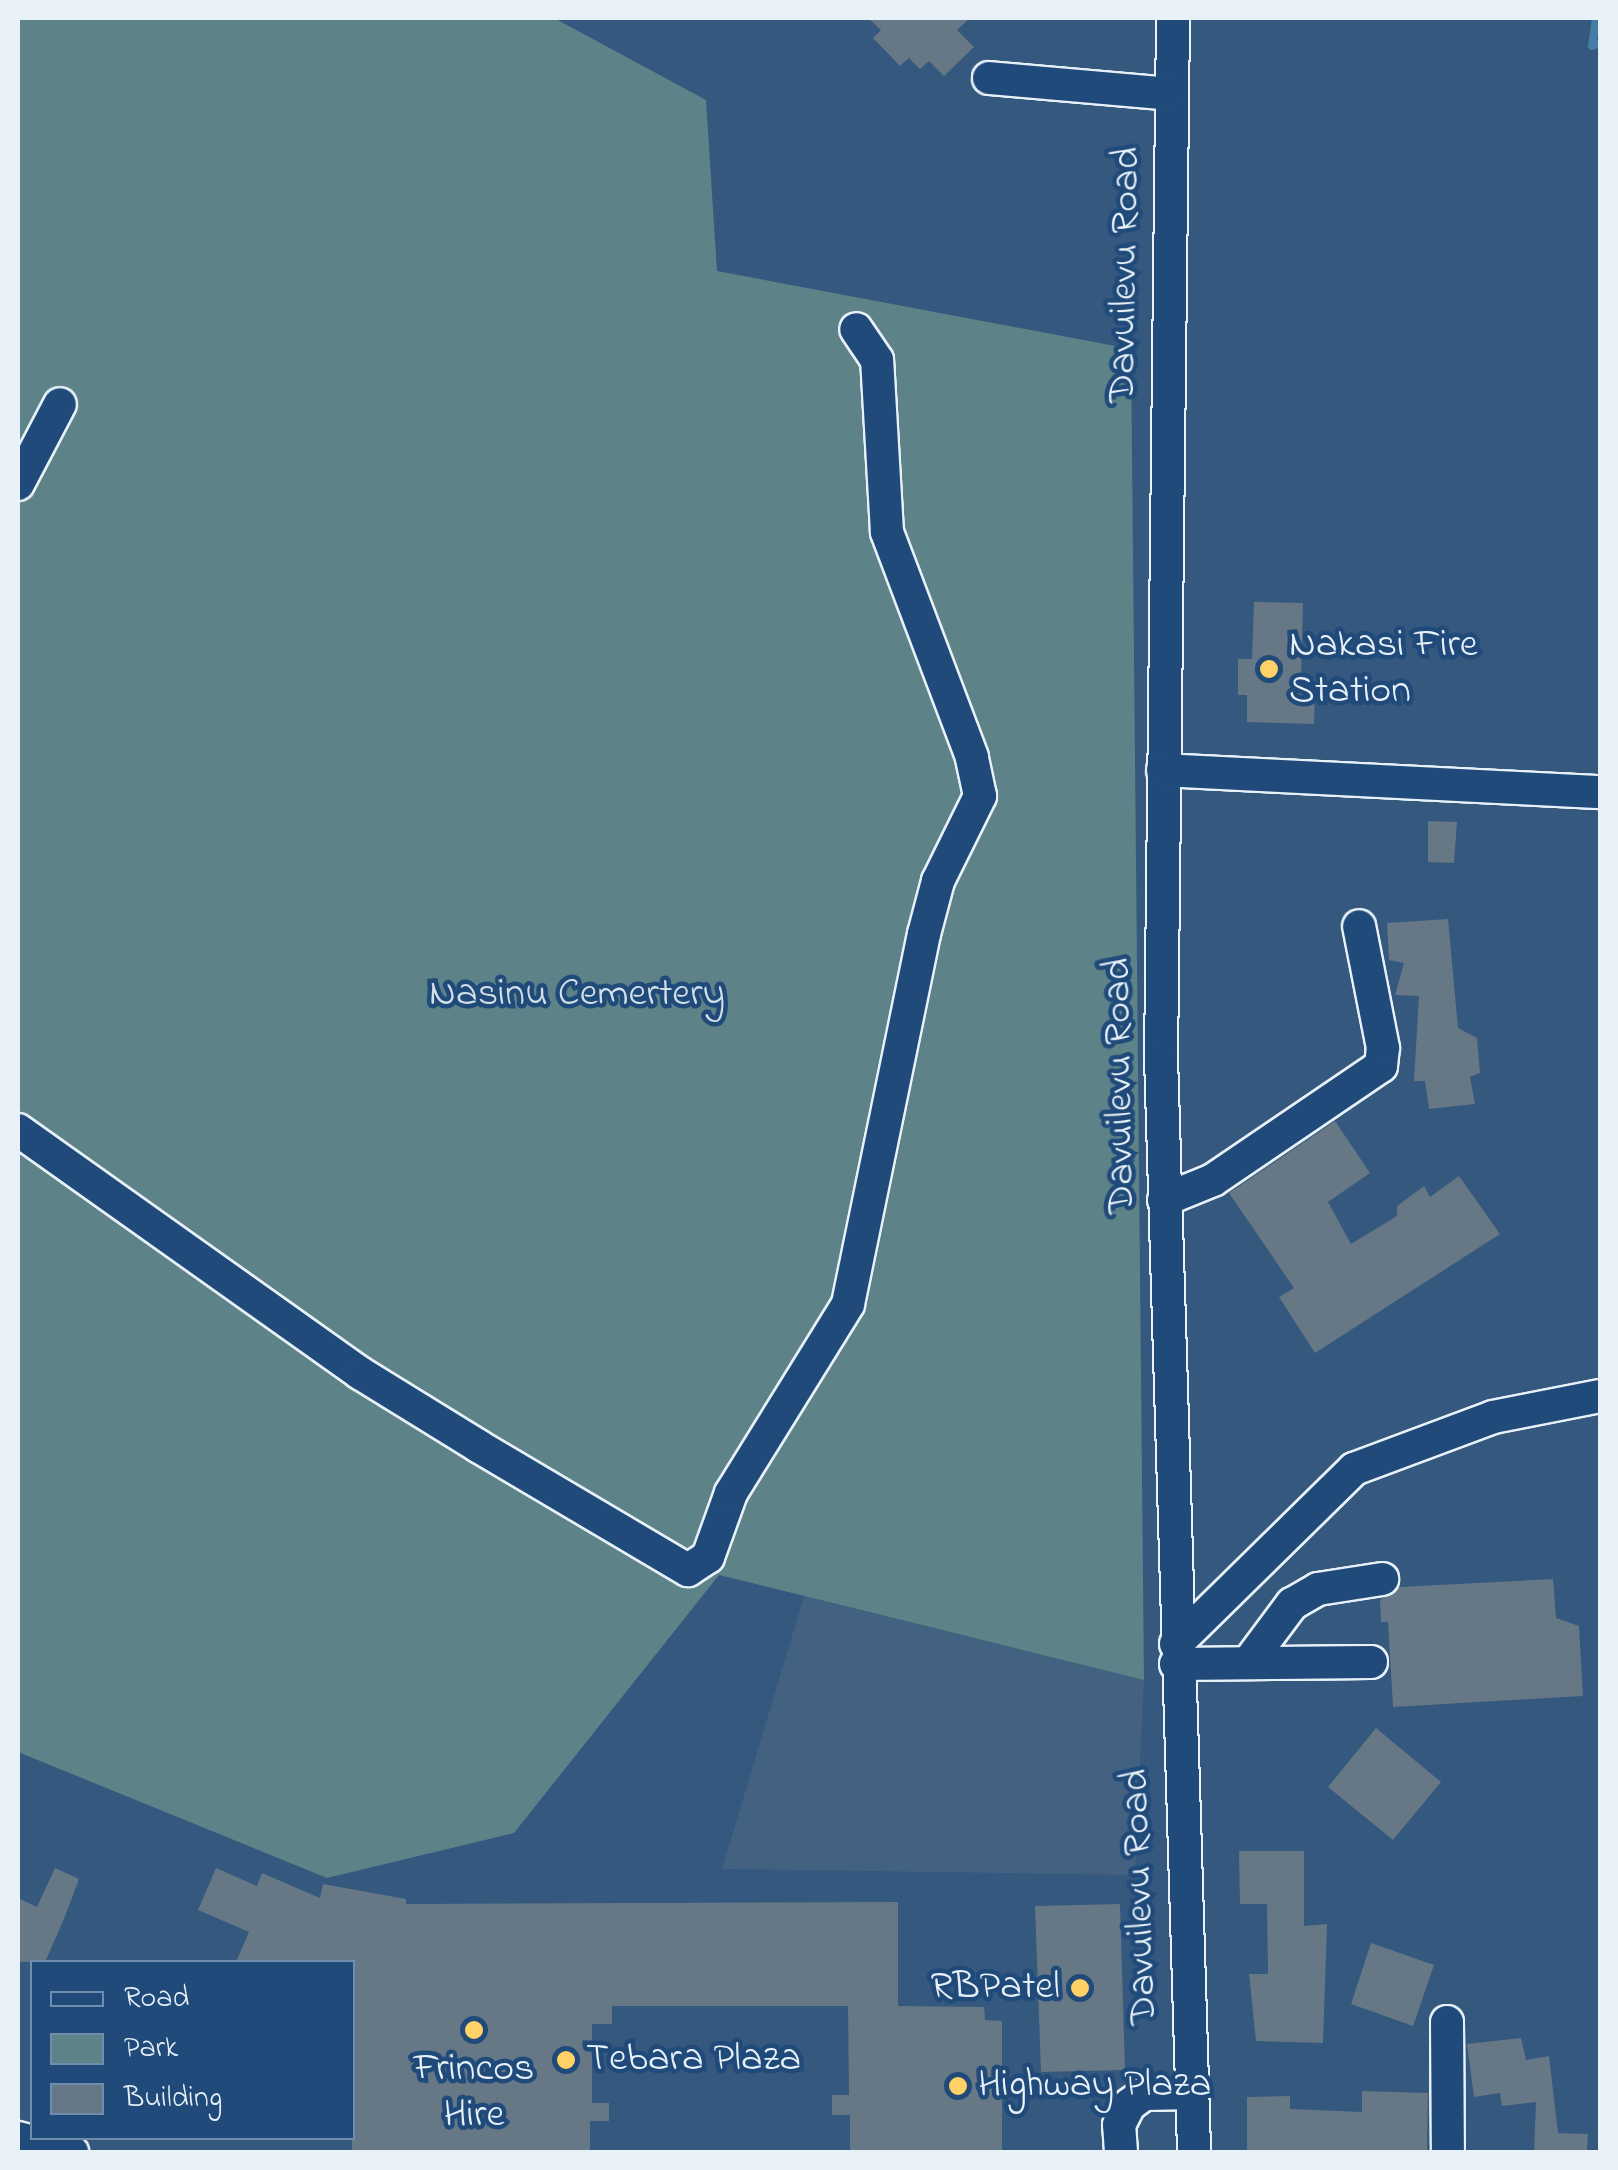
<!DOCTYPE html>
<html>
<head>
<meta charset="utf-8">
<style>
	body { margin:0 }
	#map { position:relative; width:1618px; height:2170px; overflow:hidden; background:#34587e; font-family:"Indie Flower",sans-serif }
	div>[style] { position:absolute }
	.built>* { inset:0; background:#436180 }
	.green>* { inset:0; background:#5d8287 }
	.stream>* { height:8px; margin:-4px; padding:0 4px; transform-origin:4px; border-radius:4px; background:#477ca4 }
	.building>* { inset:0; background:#667786 }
	.roads { filter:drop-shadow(2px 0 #e8f1f8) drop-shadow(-2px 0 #e8f1f8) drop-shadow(0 2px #e8f1f8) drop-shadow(0 -2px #e8f1f8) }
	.minor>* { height:32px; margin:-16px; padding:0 16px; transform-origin:16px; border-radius:16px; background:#1f4a7a }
	.dots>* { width:28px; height:28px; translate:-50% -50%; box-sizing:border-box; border:5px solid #1f4a7a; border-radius:50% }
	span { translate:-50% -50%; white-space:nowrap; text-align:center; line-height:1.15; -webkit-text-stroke:9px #1f4a7a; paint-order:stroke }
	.street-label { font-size:40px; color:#e8f1f8 }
	.poi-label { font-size:40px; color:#e8f1f8 }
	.left { translate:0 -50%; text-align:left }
	.right { translate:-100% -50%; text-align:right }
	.park-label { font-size:40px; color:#d3e0e7 }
	.frame { position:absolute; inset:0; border:20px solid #e8f1f8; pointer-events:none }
	.legend { position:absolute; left:30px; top:1960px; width:325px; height:180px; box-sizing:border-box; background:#1f4a7a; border:2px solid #6f8dac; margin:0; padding:12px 18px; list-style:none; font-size:30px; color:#e8f1f8 }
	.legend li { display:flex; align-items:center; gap:20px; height:50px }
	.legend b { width:50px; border:2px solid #6f8dac }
</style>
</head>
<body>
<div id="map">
	<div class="built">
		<i style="clip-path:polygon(804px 1596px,1144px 1680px,1135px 1875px,722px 1869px)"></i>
	</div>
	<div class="green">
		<i style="clip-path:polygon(18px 18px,554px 18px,706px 100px,717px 271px,1131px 349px,1144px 1680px,719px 1575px,514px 1833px,327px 1878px,18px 1752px)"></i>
	</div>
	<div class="stream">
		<i style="left:1596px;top:18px;width:28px;rotate:98deg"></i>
		<i style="left:1592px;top:46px;width:9px;rotate:-21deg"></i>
	</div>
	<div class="building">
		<i style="clip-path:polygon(868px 18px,970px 18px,957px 30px,974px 47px,944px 76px,929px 61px,920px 69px,909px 58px,900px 66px,873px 38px,881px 30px)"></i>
		<i style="clip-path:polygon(1254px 602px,1303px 603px,1301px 678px,1315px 679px,1314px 724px,1247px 722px,1247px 695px,1238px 695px,1238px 659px,1252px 659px)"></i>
		<i style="clip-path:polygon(1428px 821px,1457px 822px,1454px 863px,1428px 862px)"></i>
		<i style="clip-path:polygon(1448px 919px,1458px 1028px,1477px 1038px,1480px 1073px,1470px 1077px,1475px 1104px,1429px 1109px,1425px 1081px,1414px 1081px,1419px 996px,1395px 995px,1404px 963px,1389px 960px,1387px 923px)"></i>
		<i style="clip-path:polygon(1335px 1121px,1370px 1173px,1328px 1202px,1351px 1244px,1397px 1216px,1397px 1206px,1424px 1186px,1430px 1197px,1459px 1176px,1500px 1234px,1315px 1353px,1279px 1297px,1294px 1288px,1229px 1193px)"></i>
		<i style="clip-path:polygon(1553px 1579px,1556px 1618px,1579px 1626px,1583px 1696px,1393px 1707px,1388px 1622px,1381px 1622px,1380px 1600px,1400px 1587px)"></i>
		<i style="clip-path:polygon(1376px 1728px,1441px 1782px,1393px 1840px,1328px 1787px)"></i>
		<i style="clip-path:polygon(1239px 1851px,1304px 1851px,1304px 1926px,1327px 1924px,1323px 2043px,1256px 2041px,1249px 1974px,1268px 1974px,1267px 1904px,1240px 1904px)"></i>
		<i style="clip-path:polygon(55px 1868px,79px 1879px,64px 1919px,45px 1962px,18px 1962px,18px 1898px,37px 1907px)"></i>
		<i style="clip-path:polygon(216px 1868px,257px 1886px,262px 1873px,320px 1898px,323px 1884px,406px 1899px,406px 1904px,898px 1902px,898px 2006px,984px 2007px,985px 2020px,1002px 2021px,1002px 2151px,850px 2152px,850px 2115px,832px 2115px,832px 2095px,849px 2095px,848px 2006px,612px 2006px,612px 2024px,592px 2024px,592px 2103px,609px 2103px,609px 2121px,590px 2121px,590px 2152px,352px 2152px,352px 1962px,236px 1962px,249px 1932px,198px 1910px)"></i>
		<i style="clip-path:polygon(1120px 1904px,1125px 2070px,1041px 2072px,1035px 1906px)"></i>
		<i style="clip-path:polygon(1371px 1943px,1434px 1965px,1413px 2026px,1351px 2004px)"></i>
		<i style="clip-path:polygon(1521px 2038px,1526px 2060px,1549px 2056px,1558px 2133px,1588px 2134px,1587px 2152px,1534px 2152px,1536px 2102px,1502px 2106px,1500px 2093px,1474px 2097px,1467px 2044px)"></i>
		<i style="clip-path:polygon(1362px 2091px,1428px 2093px,1427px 2152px,1247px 2152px,1247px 2097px,1290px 2096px,1290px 2109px,1362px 2112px)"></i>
	</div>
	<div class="roads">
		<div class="minor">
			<i style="left:1173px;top:18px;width:1039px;rotate:90.66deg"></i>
			<i style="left:1161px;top:1057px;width:1095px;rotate:88.27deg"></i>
			<i style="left:989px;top:78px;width:183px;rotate:5deg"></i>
			<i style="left:18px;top:484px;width:90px;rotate:-62.3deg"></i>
			<i style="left:1163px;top:770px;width:438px;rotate:2.9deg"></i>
			<i style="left:18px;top:1130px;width:420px;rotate:35.4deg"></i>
			<i style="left:360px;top:1373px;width:139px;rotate:31.7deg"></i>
			<i style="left:478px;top:1446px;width:244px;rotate:30.6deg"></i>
			<i style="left:688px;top:1570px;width:24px;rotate:-33deg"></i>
			<i style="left:708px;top:1557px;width:68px;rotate:-70.2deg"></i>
			<i style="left:731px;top:1493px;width:222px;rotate:-58.2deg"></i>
			<i style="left:848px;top:1304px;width:378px;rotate:-78.4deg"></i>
			<i style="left:924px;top:934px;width:55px;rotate:-75.2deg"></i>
			<i style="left:938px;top:881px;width:95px;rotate:-63.7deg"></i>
			<i style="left:980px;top:796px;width:40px;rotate:-102deg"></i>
			<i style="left:972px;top:757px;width:241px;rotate:-110.7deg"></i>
			<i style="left:887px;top:532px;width:172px;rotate:-93.3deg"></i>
			<i style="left:877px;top:360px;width:37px;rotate:-124deg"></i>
			<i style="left:1164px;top:1200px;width:53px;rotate:-22.2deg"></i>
			<i style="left:1213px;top:1180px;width:203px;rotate:-34.2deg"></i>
			<i style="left:1381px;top:1066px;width:18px;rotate:-84deg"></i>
			<i style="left:1383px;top:1048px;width:124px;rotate:-101.1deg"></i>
			<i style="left:1176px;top:1644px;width:250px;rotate:-44.5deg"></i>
			<i style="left:1354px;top:1469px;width:148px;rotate:-20.5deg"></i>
			<i style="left:1493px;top:1417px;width:109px;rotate:-11.1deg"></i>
			<i style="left:1248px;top:1663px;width:74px;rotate:-53.3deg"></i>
			<i style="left:1292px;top:1604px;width:30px;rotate:-30deg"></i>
			<i style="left:1318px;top:1589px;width:65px;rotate:-8.9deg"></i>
			<i style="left:1176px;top:1664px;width:195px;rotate:-0.6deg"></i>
			<i style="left:1447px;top:2022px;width:130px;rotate:89.6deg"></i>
			<i style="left:18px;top:2138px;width:56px;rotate:14.5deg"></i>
			<i style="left:1121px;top:2152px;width:27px;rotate:-94deg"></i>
			<i style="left:1119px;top:2125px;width:22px;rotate:-63deg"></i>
			<i style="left:1129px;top:2105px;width:19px;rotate:-36deg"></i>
			<i style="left:1144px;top:2094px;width:48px;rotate:-1.2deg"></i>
		</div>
	</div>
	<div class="dots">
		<i style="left:1269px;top:669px;background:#ffd166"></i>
		<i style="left:1080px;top:1988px;background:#ffd166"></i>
		<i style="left:474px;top:2030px;background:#ffd166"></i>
		<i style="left:566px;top:2060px;background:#ffd166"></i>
		<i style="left:958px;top:2086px;background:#ffd166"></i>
	</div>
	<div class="street-label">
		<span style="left:1126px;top:275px;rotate:-89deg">Davuilevu Road</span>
		<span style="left:1121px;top:1086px;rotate:-91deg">Davuilevu Road</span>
		<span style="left:1141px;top:1897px;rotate:-92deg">Davuilevu Road</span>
	</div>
	<div class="poi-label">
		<span class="left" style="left:1289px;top:669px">Nakasi Fire<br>Station</span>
		<span class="right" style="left:1060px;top:1988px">RBPatel</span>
		<span class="left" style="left:586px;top:2060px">Tebara Plaza</span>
		<span style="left:474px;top:2093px">Frincos<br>Hire</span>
		<span class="left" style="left:978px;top:2086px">Highway Plaza</span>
	</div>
	<div class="park-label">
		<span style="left:577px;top:995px">Nasinu Cemertery</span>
	</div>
	<div class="frame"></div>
	<ul class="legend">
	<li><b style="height:12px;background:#1f4a7a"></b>Road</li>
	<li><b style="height:28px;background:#5d8287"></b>Park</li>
	<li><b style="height:28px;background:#667786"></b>Building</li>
	</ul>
</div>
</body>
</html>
